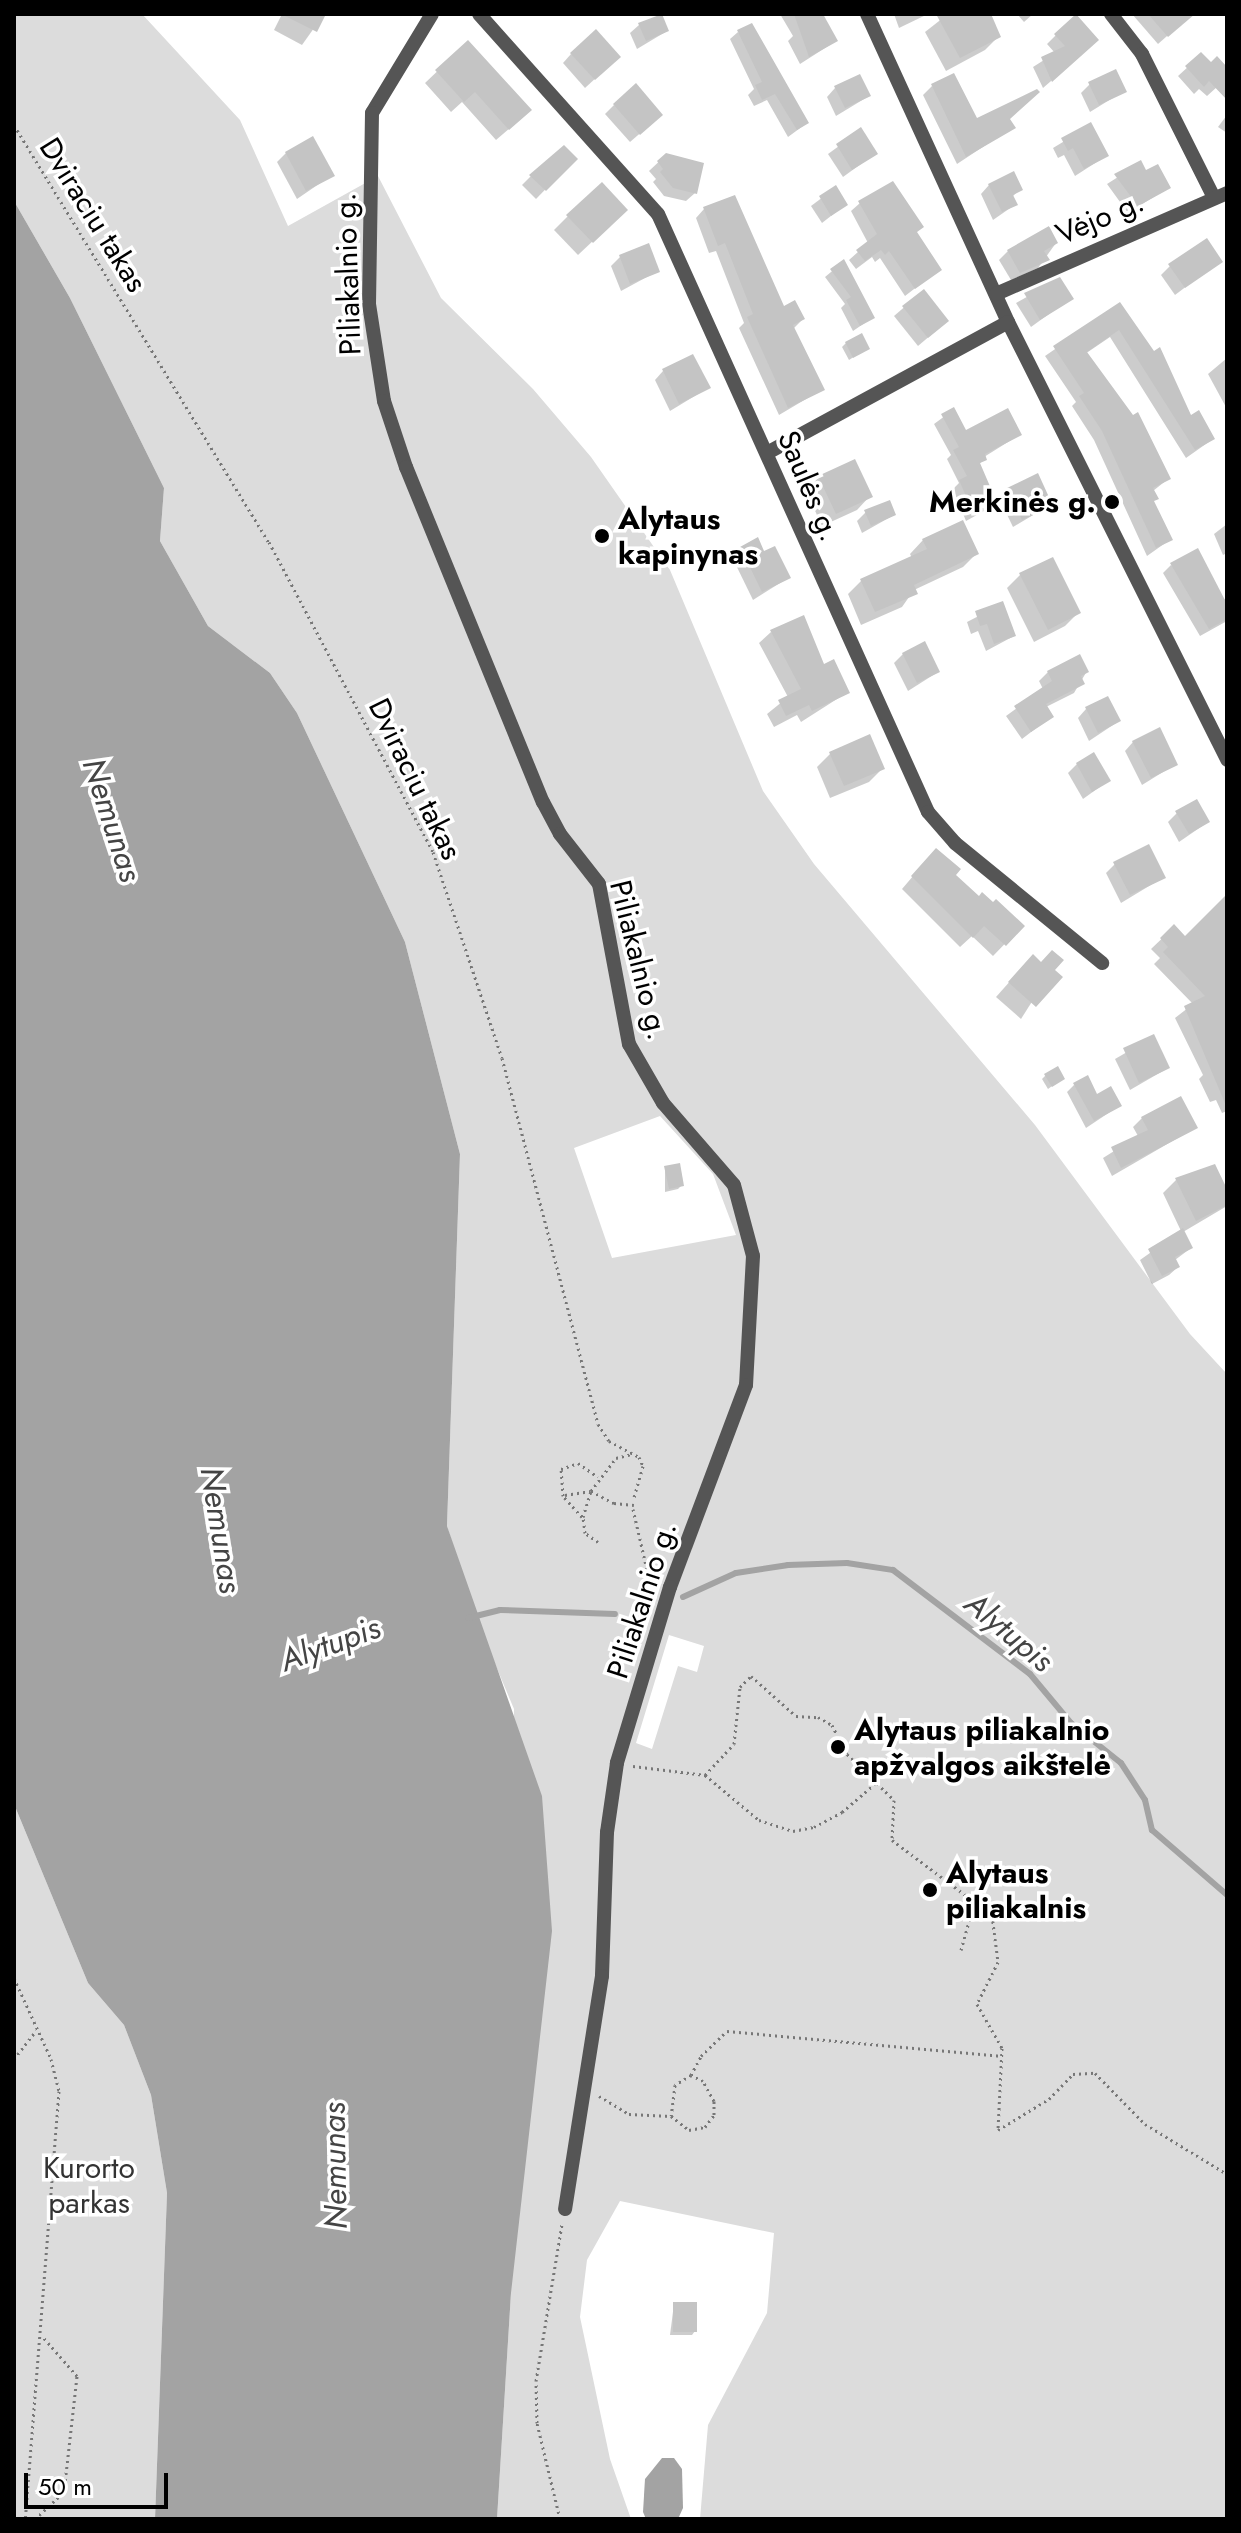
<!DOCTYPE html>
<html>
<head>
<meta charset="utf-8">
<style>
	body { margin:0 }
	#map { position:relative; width:1241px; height:2533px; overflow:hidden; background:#fff; font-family:Jost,sans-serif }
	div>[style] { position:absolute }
	.green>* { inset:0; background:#dcdcdc }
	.water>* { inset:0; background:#a3a3a3 }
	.shadow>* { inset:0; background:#0003 }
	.stream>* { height:6px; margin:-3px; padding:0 3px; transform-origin:3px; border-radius:3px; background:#a3a3a3 }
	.building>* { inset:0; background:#c4c4c4 }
	.path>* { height:3px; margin-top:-1.5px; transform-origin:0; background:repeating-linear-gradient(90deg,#777 0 2px,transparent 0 6px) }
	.minor>* { height:14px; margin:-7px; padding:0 7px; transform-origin:7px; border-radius:7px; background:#555 }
	.dots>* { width:22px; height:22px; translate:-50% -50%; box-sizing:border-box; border:4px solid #fff; border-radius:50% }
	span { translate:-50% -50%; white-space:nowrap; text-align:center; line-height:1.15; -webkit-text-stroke:7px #fff; paint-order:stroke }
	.street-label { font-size:30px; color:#000 }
	.poi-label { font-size:30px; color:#000; font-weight:700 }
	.right { translate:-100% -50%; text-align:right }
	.left { translate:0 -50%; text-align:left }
	.park-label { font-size:30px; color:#333 }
	.water-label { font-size:32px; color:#444; font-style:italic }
	.frame { position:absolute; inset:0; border:16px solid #000; pointer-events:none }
	.scale { position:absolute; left:24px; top:2473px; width:144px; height:36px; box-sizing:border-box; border:4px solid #000; border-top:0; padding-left:10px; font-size:24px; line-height:28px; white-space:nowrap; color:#000; -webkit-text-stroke:6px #fff; paint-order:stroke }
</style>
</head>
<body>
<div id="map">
	<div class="green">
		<i style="clip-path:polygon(evenodd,14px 14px,142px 14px,240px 120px,288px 226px,378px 176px,441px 298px,533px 389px,591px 457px,670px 570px,763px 791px,814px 864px,1035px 1125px,1190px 1334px,1227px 1374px,1227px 2519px,700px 2519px,708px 2425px,767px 2313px,774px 2233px,620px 2201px,587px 2260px,580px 2317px,610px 2459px,631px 2519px,497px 2519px,511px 2293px,514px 1709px,475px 1616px,447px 1526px,460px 1154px,405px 942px,297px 713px,270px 673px,208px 626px,160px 541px,164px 488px,70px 298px,14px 201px,14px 14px,660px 1116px,713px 1174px,736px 1235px,612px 1258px,574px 1148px,660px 1116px,14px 14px,669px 1635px,704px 1646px,697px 1672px,678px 1666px,652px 1749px,636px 1743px,669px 1635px)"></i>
		<i style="clip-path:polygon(14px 1804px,88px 1983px,124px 2025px,151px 2095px,167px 2193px,155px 2519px,14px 2519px)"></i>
	</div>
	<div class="water">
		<i style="clip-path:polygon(14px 201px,70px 298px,164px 488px,160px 541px,208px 626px,270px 673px,297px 713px,405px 942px,460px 1154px,447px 1526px,542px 1796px,552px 1931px,511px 2293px,497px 2519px,155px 2519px,167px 2193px,151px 2095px,124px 2025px,88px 1983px,14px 1804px)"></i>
		<i style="clip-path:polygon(662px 2458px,674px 2458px,682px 2469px,683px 2508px,678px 2519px,646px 2519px,643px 2512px,645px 2479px)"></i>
	</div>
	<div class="shadow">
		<i style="clip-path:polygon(282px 14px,324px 14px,302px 45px,274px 30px)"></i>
		<i style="clip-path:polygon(780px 14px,822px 14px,836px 41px,800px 64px,788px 41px,793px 36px)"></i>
		<i style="clip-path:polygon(894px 14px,928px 14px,899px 28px)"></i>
		<i style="clip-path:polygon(948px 14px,989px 14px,999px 36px,985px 50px,946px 71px,925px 32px)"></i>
		<i style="clip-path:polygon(1017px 14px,1033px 14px,1024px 22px)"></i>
		<i style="clip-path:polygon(1132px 14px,1192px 14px,1158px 44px)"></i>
		<i style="clip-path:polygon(639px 25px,667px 31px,637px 49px,630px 33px)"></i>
		<i style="clip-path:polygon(738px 32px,807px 123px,788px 137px,767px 100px,754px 106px,748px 95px,754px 89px,730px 39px)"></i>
		<i style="clip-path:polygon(1056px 35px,1088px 49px,1043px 88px,1033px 67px,1055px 53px,1047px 44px)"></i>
		<i style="clip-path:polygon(468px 42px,517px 122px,496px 140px,462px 102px,451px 112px,425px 83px)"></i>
		<i style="clip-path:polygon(571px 54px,610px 65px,585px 88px,563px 63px)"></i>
		<i style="clip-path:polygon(1201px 55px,1210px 65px,1227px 70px,1227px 78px,1207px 96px,1199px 89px,1194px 94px,1178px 76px)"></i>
		<i style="clip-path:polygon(1090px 84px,1124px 91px,1090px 112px,1081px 93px)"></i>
		<i style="clip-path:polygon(932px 86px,976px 120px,1008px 119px,1013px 127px,957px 164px,923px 95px)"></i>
		<i style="clip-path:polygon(835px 88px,869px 96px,836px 116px,827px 97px)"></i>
		<i style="clip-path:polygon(614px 105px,652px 123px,630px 142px,605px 114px)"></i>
		<i style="clip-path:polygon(1227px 115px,1227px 133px,1218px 127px)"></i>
		<i style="clip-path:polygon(1091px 125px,1106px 156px,1075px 176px,1064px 155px,1058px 158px,1053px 148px)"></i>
		<i style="clip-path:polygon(861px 130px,876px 153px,843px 177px,828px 154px)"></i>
		<i style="clip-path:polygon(286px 153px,332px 175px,297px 199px,277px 162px)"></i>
		<i style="clip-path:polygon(666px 155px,695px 193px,686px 201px,664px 196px,653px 182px,656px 179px,649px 171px)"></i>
		<i style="clip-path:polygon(575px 159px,536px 199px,522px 185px,531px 176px)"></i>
		<i style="clip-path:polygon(1140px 163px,1145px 173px,1168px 188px,1128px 213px,1107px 184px)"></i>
		<i style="clip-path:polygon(989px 185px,1020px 189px,1012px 197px,1016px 204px,993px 220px,981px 194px)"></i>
		<i style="clip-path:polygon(835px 188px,845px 205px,822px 223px,811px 206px)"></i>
		<i style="clip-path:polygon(860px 203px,915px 233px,940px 269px,905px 296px,880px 258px,875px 262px,872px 257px,856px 269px,849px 260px,868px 243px,851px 211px)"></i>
		<i style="clip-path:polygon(704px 209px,783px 309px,803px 319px,793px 329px,823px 389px,779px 415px,739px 328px,744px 323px,716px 251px,709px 253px,696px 218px)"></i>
		<i style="clip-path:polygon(568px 216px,612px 223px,578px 255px,554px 230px)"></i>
		<i style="clip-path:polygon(1056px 243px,1038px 268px,1011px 280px,999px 260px,1008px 251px)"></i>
		<i style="clip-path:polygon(620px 257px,658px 271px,621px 291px,611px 266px)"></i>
		<i style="clip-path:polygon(1220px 261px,1175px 295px,1161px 275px,1170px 266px)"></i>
		<i style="clip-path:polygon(843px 262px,872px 318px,853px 331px,841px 308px,845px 304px,825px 277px)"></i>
		<i style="clip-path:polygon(1059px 279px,1071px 298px,1031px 327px,1016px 303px)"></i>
		<i style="clip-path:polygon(923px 291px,938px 329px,918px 346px,894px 316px)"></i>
		<i style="clip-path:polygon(1119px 305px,1190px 418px,1213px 439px,1186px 458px,1110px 337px,1085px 354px,1168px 479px,1153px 491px,1152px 502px,1171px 539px,1147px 556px,1094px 440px,1072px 406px,1076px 402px,1045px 356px)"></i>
		<i style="clip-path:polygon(846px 343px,868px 348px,849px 360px,842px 347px)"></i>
		<i style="clip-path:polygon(1227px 358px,1227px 409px,1208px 374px)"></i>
		<i style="clip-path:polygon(663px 371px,708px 388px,670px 411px,655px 380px)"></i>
		<i style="clip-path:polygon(953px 410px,966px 432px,1019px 435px,984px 457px,979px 465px,995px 505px,966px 521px,953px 489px,959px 483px,947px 459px,951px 455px,934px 424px)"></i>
		<i style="clip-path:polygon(819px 477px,870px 496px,857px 510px,822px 526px,806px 491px)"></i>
		<i style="clip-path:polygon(1008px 489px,1050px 505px,1013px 527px,999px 498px)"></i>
		<i style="clip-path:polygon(866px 512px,894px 515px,862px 533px,857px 521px)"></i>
		<i style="clip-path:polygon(1227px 524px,1227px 553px,1223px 555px,1214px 534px)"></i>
		<i style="clip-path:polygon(923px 540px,976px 554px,963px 567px,914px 590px,902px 607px,861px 625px,848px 594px,861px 581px,912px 558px,910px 554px)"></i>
		<i style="clip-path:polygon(741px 548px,763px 554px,788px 578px,753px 600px,732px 557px)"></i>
		<i style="clip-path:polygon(1171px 565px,1223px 600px,1227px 598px,1227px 621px,1200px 636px,1163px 573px)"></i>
		<i style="clip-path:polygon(1021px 574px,1078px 613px,1065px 626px,1034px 642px,1007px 588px)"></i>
		<i style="clip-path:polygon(1002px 604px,1014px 636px,986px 651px,978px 631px,971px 634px,967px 622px)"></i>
		<i style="clip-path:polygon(771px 632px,823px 667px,848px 692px,801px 722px,797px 715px,774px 727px,767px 714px,788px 697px,759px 643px)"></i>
		<i style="clip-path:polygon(903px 654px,938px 672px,908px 691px,894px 663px)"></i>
		<i style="clip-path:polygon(1087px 671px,1074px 693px,1046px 707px,1052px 716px,1022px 739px,1006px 716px,1043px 689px,1039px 681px,1048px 672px)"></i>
		<i style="clip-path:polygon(1086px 709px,1119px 721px,1089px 741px,1078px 718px)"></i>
		<i style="clip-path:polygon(1133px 742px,1176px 764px,1142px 785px,1125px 751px)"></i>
		<i style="clip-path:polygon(831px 753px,883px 768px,869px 782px,830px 798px,817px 767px)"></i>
		<i style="clip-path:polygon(1077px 764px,1108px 781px,1083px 799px,1068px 773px)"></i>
		<i style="clip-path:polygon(1177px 813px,1208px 822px,1179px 842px,1168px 822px)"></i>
		<i style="clip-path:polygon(925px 862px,1022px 926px,993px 956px,972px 936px,960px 947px,902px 889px)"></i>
		<i style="clip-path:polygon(1115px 864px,1164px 877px,1121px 903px,1106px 873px)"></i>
		<i style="clip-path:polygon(1227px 896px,1227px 1111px,1222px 1113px,1216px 1100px,1210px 1102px,1199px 1079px,1203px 1075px,1175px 1018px,1193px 1004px,1154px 964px,1160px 958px,1151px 949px,1174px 927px,1185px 939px)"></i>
		<i style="clip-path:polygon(1052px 970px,1021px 1019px,996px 997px,1019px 971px)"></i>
		<i style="clip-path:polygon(1153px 1037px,1168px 1068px,1130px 1090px,1115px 1059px)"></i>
		<i style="clip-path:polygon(1046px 1075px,1062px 1079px,1048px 1089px,1042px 1079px)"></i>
		<i style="clip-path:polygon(1074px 1085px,1097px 1096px,1119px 1106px,1086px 1128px,1067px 1092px)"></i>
		<i style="clip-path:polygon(1142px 1118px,1195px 1128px,1112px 1176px,1103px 1158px,1138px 1136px,1133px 1127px)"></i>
		<i style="clip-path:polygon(665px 1168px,682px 1185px,678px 1189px,665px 1192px)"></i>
		<i style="clip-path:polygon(1176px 1180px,1227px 1193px,1227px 1206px,1183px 1232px,1191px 1248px,1175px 1260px,1178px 1267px,1169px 1275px,1152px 1284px,1140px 1260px,1181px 1231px,1163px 1193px)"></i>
		<i style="clip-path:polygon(674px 2304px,695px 2331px,692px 2335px,670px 2335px)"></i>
	</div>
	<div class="stream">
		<i style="left:683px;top:1597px;width:58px;rotate:-24.4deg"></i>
		<i style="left:736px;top:1573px;width:53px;rotate:-8.7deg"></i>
		<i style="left:788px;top:1565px;width:59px;rotate:-1.9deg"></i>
		<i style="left:847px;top:1563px;width:47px;rotate:8.7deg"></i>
		<i style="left:893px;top:1570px;width:172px;rotate:37.2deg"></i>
		<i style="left:1030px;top:1674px;width:64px;rotate:50.1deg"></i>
		<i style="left:1071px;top:1723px;width:64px;rotate:38.7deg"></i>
		<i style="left:1121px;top:1763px;width:44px;rotate:57deg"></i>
		<i style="left:1145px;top:1800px;width:31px;rotate:77deg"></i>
		<i style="left:1152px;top:1830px;width:99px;rotate:40.9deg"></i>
		<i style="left:468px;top:1618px;width:33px;rotate:-14deg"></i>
		<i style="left:500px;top:1610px;width:115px;rotate:2deg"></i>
	</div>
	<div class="building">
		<i style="clip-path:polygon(281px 14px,326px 14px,317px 32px)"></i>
		<i style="clip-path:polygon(662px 14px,669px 31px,646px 41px,638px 23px)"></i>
		<i style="clip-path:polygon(794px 14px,823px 14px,838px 41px,809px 57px)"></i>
		<i style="clip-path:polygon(936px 14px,991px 14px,1001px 37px,960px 58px)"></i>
		<i style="clip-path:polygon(1076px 14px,1099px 40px,1052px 82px,1041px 57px,1065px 46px,1054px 34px)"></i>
		<i style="clip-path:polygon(1148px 14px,1195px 14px,1168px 37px)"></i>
		<i style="clip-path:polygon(752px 23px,809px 123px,797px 130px,775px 94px,762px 100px,755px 85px,762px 82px,737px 30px)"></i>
		<i style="clip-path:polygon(596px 29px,621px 57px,595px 80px,570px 53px)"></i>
		<i style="clip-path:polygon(468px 40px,532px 110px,509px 130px,475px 92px,464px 102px,435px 70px)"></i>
		<i style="clip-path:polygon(1201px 52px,1211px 62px,1217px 56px,1227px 67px,1227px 100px,1209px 81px,1204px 87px,1185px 66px)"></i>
		<i style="clip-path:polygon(1116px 69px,1127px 92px,1099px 105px,1088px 82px)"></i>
		<i style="clip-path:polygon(954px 73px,977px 118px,1037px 89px,1040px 92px,1010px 119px,1016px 128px,966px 157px,931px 84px)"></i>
		<i style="clip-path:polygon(860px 74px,871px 96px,845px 108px,834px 86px)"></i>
		<i style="clip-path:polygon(636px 83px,663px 115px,640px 135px,613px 104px)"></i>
		<i style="clip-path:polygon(1091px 122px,1109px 156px,1084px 169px,1073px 148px,1068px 151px,1061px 138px)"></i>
		<i style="clip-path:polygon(861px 127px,878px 154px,852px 170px,836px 144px)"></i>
		<i style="clip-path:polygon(313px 136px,335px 176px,306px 191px,285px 152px)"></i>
		<i style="clip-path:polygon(564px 145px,578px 159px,546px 191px,529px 175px)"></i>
		<i style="clip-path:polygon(666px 153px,704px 163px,697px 194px,673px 188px,660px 172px,663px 169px,657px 161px)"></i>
		<i style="clip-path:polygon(1141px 160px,1146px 170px,1158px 164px,1171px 188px,1138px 206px,1114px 174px)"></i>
		<i style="clip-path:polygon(1014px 171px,1023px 190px,1013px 195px,1018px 205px,1002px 212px,988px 184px)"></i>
		<i style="clip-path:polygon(893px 181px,924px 227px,917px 232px,942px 270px,915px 289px,889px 251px,885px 255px,881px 250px,865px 261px,856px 250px,877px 234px,858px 201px)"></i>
		<i style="clip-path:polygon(602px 182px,628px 210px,593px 243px,566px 215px)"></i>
		<i style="clip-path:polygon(836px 185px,848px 205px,831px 216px,819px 196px)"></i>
		<i style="clip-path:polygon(735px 195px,784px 306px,795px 300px,805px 319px,793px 325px,825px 390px,788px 408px,747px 317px,753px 314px,725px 243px,718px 246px,703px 207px)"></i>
		<i style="clip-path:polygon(1049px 226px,1058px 243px,1044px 251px,1050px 260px,1020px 273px,1007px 250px)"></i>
		<i style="clip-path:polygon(1207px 238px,1223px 262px,1185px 288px,1168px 264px)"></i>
		<i style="clip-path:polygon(649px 243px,660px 272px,630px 284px,619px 255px)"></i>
		<i style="clip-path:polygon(844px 259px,875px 318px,860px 326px,846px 300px,851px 297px,830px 269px)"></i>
		<i style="clip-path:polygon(1060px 277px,1074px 299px,1040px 320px,1024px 293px)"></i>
		<i style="clip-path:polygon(924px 289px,949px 321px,928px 338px,902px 306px)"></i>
		<i style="clip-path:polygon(1120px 302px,1154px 351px,1160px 347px,1191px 415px,1199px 410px,1215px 439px,1195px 450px,1119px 330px,1087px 352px,1133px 415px,1138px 412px,1171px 479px,1153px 488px,1159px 499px,1154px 501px,1173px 540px,1156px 548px,1102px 431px,1079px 396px,1084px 393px,1053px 346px)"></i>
		<i style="clip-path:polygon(862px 333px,870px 349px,853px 358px,845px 342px)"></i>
		<i style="clip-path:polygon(693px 354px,711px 388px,679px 404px,662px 369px)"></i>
		<i style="clip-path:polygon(954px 407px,966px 430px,1008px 408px,1022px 435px,985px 454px,987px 460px,980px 463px,998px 505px,974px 515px,959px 480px,967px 476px,953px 450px,959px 447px,941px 414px)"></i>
		<i style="clip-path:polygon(855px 459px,873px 497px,836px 514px,818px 476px)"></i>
		<i style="clip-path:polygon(1038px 473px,1053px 506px,1022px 520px,1007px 488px)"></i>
		<i style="clip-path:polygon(890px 500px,896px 515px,871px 526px,864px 510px)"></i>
		<i style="clip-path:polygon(963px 520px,979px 554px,914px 585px,918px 594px,875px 612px,860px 579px,927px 549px,922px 539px)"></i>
		<i style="clip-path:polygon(758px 537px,764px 551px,775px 546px,791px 578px,762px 592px,740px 547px)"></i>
		<i style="clip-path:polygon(1198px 548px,1227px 604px,1227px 619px,1209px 629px,1170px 563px)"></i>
		<i style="clip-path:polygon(1053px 557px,1081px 613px,1048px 630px,1019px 573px)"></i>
		<i style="clip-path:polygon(1003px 601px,1016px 636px,994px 644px,987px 624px,980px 626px,975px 611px)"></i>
		<i style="clip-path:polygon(804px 615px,824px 664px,834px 659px,850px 693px,812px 711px,809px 705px,786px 716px,778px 700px,801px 689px,770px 630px)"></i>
		<i style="clip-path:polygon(925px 641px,940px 672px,917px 683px,902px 653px)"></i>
		<i style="clip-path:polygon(1080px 654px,1089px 672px,1081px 676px,1085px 684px,1046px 704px,1054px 717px,1031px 732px,1014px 706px,1052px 681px,1047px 671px)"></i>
		<i style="clip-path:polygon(1108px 696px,1121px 721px,1098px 733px,1085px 707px)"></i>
		<i style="clip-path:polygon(1160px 727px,1178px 765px,1151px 778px,1132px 741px)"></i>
		<i style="clip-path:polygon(870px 734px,885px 769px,844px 786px,829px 752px)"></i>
		<i style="clip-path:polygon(1094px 752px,1111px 781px,1092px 792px,1076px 763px)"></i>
		<i style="clip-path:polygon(1197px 799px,1210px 822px,1189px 834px,1175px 811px)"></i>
		<i style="clip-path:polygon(1149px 844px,1166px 878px,1130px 895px,1113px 862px)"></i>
		<i style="clip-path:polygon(936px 848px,961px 869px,956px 875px,979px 896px,982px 892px,993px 902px,996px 899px,1025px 926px,1006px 946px,984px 926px,973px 938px,911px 876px)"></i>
		<i style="clip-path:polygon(1227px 894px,1227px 1108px,1184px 1006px,1205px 996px,1163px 952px,1168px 947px,1160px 938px,1174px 924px,1185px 936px)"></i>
		<i style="clip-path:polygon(1052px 950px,1064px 960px,1055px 970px,1063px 977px,1036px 1007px,1008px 982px,1033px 954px,1041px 962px)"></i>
		<i style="clip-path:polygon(1154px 1034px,1170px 1068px,1139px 1083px,1123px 1048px)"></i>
		<i style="clip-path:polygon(1058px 1066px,1065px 1079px,1052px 1087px,1044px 1074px)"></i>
		<i style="clip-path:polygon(1088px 1075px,1097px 1094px,1111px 1086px,1122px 1106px,1094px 1121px,1073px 1083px)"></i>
		<i style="clip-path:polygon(1181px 1096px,1198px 1128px,1121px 1168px,1111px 1147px,1148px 1130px,1141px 1117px)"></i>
		<i style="clip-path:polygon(680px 1163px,684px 1186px,669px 1189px,664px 1166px)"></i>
		<i style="clip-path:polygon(1215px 1164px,1227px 1189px,1227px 1205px,1196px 1221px,1175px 1178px)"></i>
		<i style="clip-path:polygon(1183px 1228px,1193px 1248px,1175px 1257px,1180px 1267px,1162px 1276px,1148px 1249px)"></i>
		<i style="clip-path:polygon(673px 2302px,697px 2302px,697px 2332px,673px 2332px)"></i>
	</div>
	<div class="path">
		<i style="left:14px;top:125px;width:489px;rotate:58.6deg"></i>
		<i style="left:269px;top:542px;width:351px;rotate:62.1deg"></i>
		<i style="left:433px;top:852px;width:217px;rotate:71.5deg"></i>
		<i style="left:502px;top:1058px;width:378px;rotate:75.3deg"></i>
		<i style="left:598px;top:1424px;width:20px;rotate:57deg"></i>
		<i style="left:609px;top:1441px;width:34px;rotate:28deg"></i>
		<i style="left:639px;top:1457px;width:10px;rotate:66deg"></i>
		<i style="left:643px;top:1466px;width:33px;rotate:106deg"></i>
		<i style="left:565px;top:1495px;width:26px;rotate:-9deg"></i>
		<i style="left:591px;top:1491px;width:26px;rotate:28deg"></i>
		<i style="left:614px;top:1503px;width:20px;rotate:6deg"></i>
		<i style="left:633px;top:1509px;width:80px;rotate:77deg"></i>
		<i style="left:582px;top:1517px;width:28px;rotate:-132deg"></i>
		<i style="left:563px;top:1496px;width:27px;rotate:-94deg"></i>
		<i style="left:561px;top:1469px;width:18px;rotate:-19deg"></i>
		<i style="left:578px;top:1463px;width:24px;rotate:35deg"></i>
		<i style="left:598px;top:1542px;width:16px;rotate:-145deg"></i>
		<i style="left:585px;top:1533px;width:16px;rotate:-97deg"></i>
		<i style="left:583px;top:1517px;width:27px;rotate:-73deg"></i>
		<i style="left:591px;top:1491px;width:41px;rotate:-52.9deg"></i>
		<i style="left:616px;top:1458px;width:16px;rotate:-14deg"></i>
		<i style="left:633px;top:1766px;width:73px;rotate:7.1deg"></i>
		<i style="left:705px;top:1775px;width:70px;rotate:39.8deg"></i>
		<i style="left:759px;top:1820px;width:36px;rotate:18deg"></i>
		<i style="left:793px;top:1831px;width:21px;rotate:-11deg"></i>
		<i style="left:814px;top:1827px;width:32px;rotate:-28deg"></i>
		<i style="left:842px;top:1812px;width:46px;rotate:-40.6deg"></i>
		<i style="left:705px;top:1775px;width:42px;rotate:-46.9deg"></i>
		<i style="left:734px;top:1744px;width:57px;rotate:-84deg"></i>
		<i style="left:740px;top:1687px;width:16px;rotate:-45deg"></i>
		<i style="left:751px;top:1676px;width:60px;rotate:41.6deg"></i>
		<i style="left:796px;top:1716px;width:22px;rotate:3deg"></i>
		<i style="left:818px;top:1717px;width:16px;rotate:30deg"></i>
		<i style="left:832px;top:1725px;width:33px;rotate:63deg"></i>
		<i style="left:847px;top:1754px;width:66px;rotate:44.4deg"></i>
		<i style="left:894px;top:1800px;width:40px;rotate:92.9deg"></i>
		<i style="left:892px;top:1840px;width:125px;rotate:36.9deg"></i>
		<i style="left:992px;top:1915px;width:47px;rotate:82.7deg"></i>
		<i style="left:998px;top:1962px;width:47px;rotate:116.6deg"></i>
		<i style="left:977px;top:2004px;width:51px;rotate:60.4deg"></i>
		<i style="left:1002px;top:2048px;width:82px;rotate:92.8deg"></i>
		<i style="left:998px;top:2130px;width:60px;rotate:-31.3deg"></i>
		<i style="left:1049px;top:2099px;width:35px;rotate:-46deg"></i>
		<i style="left:1073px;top:2074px;width:22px;rotate:-3deg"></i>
		<i style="left:1095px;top:2073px;width:71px;rotate:45.6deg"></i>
		<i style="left:1145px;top:2124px;width:96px;rotate:31.4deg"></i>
		<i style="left:961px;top:1950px;width:52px;rotate:-74.4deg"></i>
		<i style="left:14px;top:1978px;width:89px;rotate:65.4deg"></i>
		<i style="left:51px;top:2059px;width:33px;rotate:76deg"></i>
		<i style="left:59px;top:2091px;width:429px;rotate:94.5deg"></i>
		<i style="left:14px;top:2059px;width:36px;rotate:-52deg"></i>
		<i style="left:691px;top:2075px;width:21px;rotate:-62deg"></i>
		<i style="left:701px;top:2056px;width:36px;rotate:-44deg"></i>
		<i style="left:727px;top:2031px;width:274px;rotate:5.2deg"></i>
		<i style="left:599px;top:2096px;width:35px;rotate:31deg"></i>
		<i style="left:629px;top:2114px;width:42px;rotate:2.7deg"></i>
		<i style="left:671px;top:2116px;width:23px;rotate:38deg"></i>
		<i style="left:689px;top:2130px;width:16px;rotate:-11deg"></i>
		<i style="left:705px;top:2127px;width:15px;rotate:-53deg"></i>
		<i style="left:714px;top:2115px;width:14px;rotate:-90deg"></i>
		<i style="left:714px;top:2101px;width:23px;rotate:-119deg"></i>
		<i style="left:703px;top:2081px;width:13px;rotate:-153deg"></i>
		<i style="left:691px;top:2075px;width:19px;rotate:148deg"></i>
		<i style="left:675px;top:2085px;width:31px;rotate:97deg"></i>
		<i style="left:35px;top:2519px;width:40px;rotate:-43deg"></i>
		<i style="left:64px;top:2492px;width:117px;rotate:-83.6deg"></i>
		<i style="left:77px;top:2376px;width:52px;rotate:-131.1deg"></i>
		<i style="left:560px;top:2519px;width:99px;rotate:-103.5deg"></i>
		<i style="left:537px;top:2423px;width:42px;rotate:-91.4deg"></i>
		<i style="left:536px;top:2381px;width:159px;rotate:-80.6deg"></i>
	</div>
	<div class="minor">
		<i style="left:432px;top:14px;width:116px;rotate:121.2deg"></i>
		<i style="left:372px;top:113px;width:191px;rotate:90.9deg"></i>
		<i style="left:369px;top:304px;width:98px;rotate:81.2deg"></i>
		<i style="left:384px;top:401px;width:70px;rotate:71.6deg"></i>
		<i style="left:406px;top:467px;width:362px;rotate:67.8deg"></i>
		<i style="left:543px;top:802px;width:36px;rotate:62deg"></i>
		<i style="left:560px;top:834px;width:63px;rotate:52deg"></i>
		<i style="left:599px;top:884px;width:163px;rotate:79.4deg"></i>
		<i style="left:629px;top:1044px;width:68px;rotate:60deg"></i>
		<i style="left:663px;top:1103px;width:108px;rotate:49.1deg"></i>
		<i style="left:734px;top:1185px;width:73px;rotate:75deg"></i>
		<i style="left:753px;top:1256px;width:129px;rotate:93.1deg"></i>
		<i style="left:746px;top:1385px;width:216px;rotate:110.6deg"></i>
		<i style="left:670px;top:1587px;width:184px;rotate:106.8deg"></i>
		<i style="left:617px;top:1763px;width:70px;rotate:98.2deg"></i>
		<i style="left:607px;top:1832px;width:144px;rotate:92deg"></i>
		<i style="left:602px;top:1976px;width:236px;rotate:99deg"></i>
		<i style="left:479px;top:14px;width:268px;rotate:48.2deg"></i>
		<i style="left:658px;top:214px;width:656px;rotate:65.7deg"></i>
		<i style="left:928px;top:812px;width:41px;rotate:48.9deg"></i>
		<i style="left:955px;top:843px;width:190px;rotate:39.2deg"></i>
		<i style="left:867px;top:14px;width:339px;rotate:65.4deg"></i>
		<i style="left:1008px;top:322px;width:490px;rotate:63.4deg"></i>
		<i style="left:1111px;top:14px;width:51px;rotate:52.2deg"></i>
		<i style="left:1142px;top:54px;width:161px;rotate:63.4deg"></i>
		<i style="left:996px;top:294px;width:252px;rotate:-23.6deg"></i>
		<i style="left:767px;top:453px;width:274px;rotate:-28.5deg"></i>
	</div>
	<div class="dots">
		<i style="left:1112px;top:502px;background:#000"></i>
		<i style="left:602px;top:536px;background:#000"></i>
		<i style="left:838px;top:1747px;background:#000"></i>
		<i style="left:930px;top:1890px;background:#000"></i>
	</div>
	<div class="street-label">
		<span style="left:93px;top:215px;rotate:58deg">Dviraciu takas</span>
		<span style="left:1100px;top:218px;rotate:-23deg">Vėjo g.</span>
		<span style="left:348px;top:274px;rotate:-92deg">Piliakalnio g.</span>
		<span style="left:809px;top:486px;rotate:67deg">Saulės g.</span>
		<span style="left:415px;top:779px;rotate:64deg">Dviraciu takas</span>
		<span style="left:639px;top:960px;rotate:76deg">Piliakalnio g.</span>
		<span style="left:642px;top:1600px;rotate:-72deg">Piliakalnio g.</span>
	</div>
	<div class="poi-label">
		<span class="right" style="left:1096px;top:502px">Merkinės g.</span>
		<span class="left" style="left:618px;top:536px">Alytaus<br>kapinynas</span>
		<span class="left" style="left:854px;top:1747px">Alytaus piliakalnio<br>apžvalgos aikštelė</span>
		<span class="left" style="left:946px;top:1890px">Alytaus<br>piliakalnis</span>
	</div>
	<div class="park-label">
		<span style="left:89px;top:2185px">Kurorto<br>parkas</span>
	</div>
	<div class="water-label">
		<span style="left:112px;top:820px;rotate:72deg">Nemunas</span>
		<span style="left:221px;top:1530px;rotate:81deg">Nemunas</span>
		<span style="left:1009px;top:1632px;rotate:40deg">Alytupis</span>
		<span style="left:330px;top:1644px;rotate:-20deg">Alytupis</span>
		<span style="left:335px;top:2166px;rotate:-91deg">Nemunas</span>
	</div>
	<div class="frame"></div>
	<div class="scale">50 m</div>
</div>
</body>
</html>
